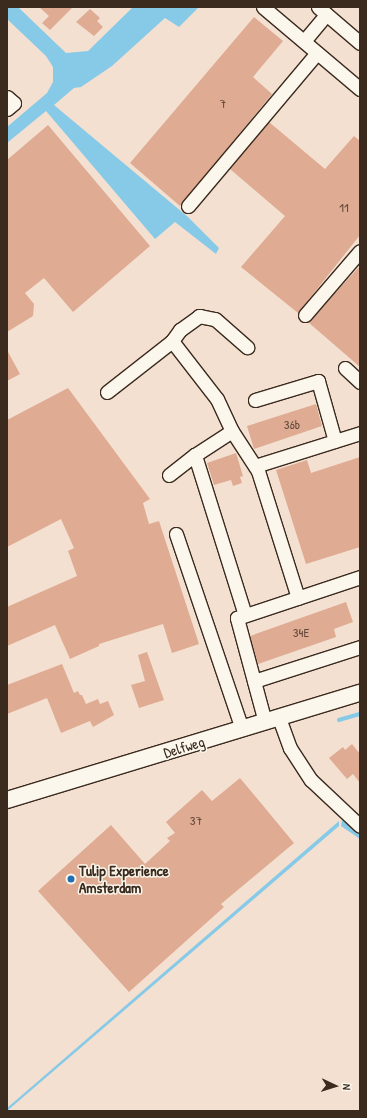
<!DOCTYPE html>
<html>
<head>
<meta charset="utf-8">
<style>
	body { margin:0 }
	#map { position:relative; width:367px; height:1118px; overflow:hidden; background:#f3e0d1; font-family:"Patrick Hand",sans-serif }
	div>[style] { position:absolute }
	.water>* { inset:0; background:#87cae8 }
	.stream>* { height:3.5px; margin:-1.75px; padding:0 1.75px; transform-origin:1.75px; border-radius:1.75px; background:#87cae8 }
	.building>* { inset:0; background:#dfab93 }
	.roads { filter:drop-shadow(1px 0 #3b2a1e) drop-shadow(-1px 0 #3b2a1e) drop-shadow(0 1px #3b2a1e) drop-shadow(0 -1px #3b2a1e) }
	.minor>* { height:13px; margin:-6.5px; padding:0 6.5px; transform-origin:6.5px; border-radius:6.5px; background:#fbf7ec }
	.major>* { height:16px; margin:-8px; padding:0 8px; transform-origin:8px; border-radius:8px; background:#fbf7ec }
	.dots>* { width:11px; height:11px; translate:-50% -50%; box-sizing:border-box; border:2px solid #fbf7ec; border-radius:50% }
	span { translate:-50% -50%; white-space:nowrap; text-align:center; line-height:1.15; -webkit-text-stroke:3px #fbf7ec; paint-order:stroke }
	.number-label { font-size:13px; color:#644a3b }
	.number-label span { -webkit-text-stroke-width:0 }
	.street-label { font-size:15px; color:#3b2a1e }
	.poi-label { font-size:15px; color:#3b2a1e; font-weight:700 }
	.left { translate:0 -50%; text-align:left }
	.frame { position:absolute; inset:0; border:8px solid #3b2a1e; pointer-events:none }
	.north { position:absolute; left:315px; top:1066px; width:40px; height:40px; -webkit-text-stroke:3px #fbf7ec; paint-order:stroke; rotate:94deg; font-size:11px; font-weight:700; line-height:16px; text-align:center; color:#3b2a1e }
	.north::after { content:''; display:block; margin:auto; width:14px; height:18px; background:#3b2a1e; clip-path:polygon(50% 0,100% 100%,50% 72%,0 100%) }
</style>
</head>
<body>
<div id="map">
	<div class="water">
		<i style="clip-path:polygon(7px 7px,18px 7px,66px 53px,88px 51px,133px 7px,199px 7px,179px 27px,165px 18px,112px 66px,81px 87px,74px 88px,54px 105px,188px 217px,219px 248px,216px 254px,175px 222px,155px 239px,46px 111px,7px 143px,7px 127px,47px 93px,53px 82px,53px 67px,46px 56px,7px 19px)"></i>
		<i style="clip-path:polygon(342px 820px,360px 834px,360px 839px,341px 826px)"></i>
		<i style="clip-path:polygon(339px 821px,339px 826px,7px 1111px,7px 1108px)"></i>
	</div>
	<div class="stream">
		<i style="left:339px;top:720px;width:22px;rotate:-16deg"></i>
	</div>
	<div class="building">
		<i style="clip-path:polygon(39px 7px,73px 7px,50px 30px,42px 23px,49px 16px)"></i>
		<i style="clip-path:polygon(90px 9px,100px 18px,97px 21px,103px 27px,94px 36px,76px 22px)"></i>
		<i style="clip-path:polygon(254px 17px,283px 41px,253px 77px,272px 94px,180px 206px,130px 163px)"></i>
		<i style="clip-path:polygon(269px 122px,325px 169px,354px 136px,360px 141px,360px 235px,298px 313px,241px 267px,285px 216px,230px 169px)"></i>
		<i style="clip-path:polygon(48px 125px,150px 246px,73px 312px,44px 278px,25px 293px,34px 304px,33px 316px,7px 332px,7px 160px)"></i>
		<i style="clip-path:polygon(360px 266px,360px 367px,308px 322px)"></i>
		<i style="clip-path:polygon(7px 350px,20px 374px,7px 381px)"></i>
		<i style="clip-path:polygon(68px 388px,150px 499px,143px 503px,149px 524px,159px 521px,199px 644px,172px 653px,163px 624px,99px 644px,99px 646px,70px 659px,55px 625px,7px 646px,7px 607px,77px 576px,68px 551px,74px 548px,61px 519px,7px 547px,7px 420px)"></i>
		<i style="clip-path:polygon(316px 404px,322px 426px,254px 449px,247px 426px)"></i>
		<i style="clip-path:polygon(236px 453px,243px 476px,240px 477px,242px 483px,233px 486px,231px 480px,214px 485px,207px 463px)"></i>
		<i style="clip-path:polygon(360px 457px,360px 547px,306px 564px,276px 470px,307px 460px,311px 473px)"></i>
		<i style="clip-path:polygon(346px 602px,353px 622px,334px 629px,336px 637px,258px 664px,250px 636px)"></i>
		<i style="clip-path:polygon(147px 652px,164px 700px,139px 708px,131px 685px,145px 681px,138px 655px)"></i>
		<i style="clip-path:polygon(62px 664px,74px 693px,78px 691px,80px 695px,82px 695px,86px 704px,98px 699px,100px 704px,108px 701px,114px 715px,93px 727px,90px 721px,61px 733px,47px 698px,7px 714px,7px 685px)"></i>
		<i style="clip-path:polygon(352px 744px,360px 754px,360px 783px,353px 774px,347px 779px,329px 758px,343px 747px,345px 750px)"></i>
		<i style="clip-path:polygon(240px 778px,294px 843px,221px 904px,224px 907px,129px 992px,38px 891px,111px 825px,145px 864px,170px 841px,167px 838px,175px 833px,166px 822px,202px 790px,212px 801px)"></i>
	</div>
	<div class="roads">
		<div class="minor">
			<i style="left:263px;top:7px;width:127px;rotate:40.2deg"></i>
			<i style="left:318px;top:7px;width:55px;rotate:40.6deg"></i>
			<i style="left:304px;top:41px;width:35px;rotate:-50deg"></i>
			<i style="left:7px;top:97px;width:9px;rotate:41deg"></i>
			<i style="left:14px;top:103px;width:9px;rotate:139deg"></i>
			<i style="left:188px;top:206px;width:200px;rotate:-49.9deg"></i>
			<i style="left:305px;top:315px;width:84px;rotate:-49.3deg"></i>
			<i style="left:172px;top:341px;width:14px;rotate:-54deg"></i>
			<i style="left:180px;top:330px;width:24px;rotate:-36deg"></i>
			<i style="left:199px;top:316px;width:16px;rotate:11deg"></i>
			<i style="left:215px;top:319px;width:43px;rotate:41.2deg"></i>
			<i style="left:345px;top:368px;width:21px;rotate:43deg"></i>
			<i style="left:107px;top:392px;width:83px;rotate:-38.1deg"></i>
			<i style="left:172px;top:341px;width:73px;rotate:52.2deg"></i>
			<i style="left:217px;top:399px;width:35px;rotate:65deg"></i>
			<i style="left:255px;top:400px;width:66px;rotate:-16.8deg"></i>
			<i style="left:318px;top:381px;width:62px;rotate:74.2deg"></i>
			<i style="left:255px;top:466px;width:110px;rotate:-17.4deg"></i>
			<i style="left:169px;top:475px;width:33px;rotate:-38deg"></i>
			<i style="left:176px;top:534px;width:206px;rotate:71.3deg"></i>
			<i style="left:245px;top:615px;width:168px;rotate:-107.4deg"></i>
			<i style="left:195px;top:455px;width:44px;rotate:-33deg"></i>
			<i style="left:232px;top:431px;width:48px;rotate:57deg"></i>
			<i style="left:258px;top:471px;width:133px;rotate:72.5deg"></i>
			<i style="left:254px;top:681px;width:111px;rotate:-17.8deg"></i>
			<i style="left:279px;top:718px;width:32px;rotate:70deg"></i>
			<i style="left:290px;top:748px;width:38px;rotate:57deg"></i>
			<i style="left:311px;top:780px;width:67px;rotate:43.2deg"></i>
			<i style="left:265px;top:722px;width:108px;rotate:-105.1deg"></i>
			<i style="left:237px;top:618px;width:130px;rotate:-18.4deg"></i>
		</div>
		<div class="major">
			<i style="left:7px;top:800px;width:369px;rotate:-16.9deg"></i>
		</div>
	</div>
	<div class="dots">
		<i style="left:71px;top:879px;background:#1f6fb2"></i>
	</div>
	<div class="number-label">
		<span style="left:223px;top:103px">7</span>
		<span style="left:344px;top:207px">11</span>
		<span style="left:292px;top:424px">36b</span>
		<span style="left:301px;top:632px">34E</span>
		<span style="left:196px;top:820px">37</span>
	</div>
	<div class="street-label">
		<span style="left:184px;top:747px;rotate:-17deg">Delfweg</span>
	</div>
	<div class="poi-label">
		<span class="left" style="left:79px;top:879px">Tulip Experience<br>Amsterdam</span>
	</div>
	<div class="frame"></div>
	<div class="north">N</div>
</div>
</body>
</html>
